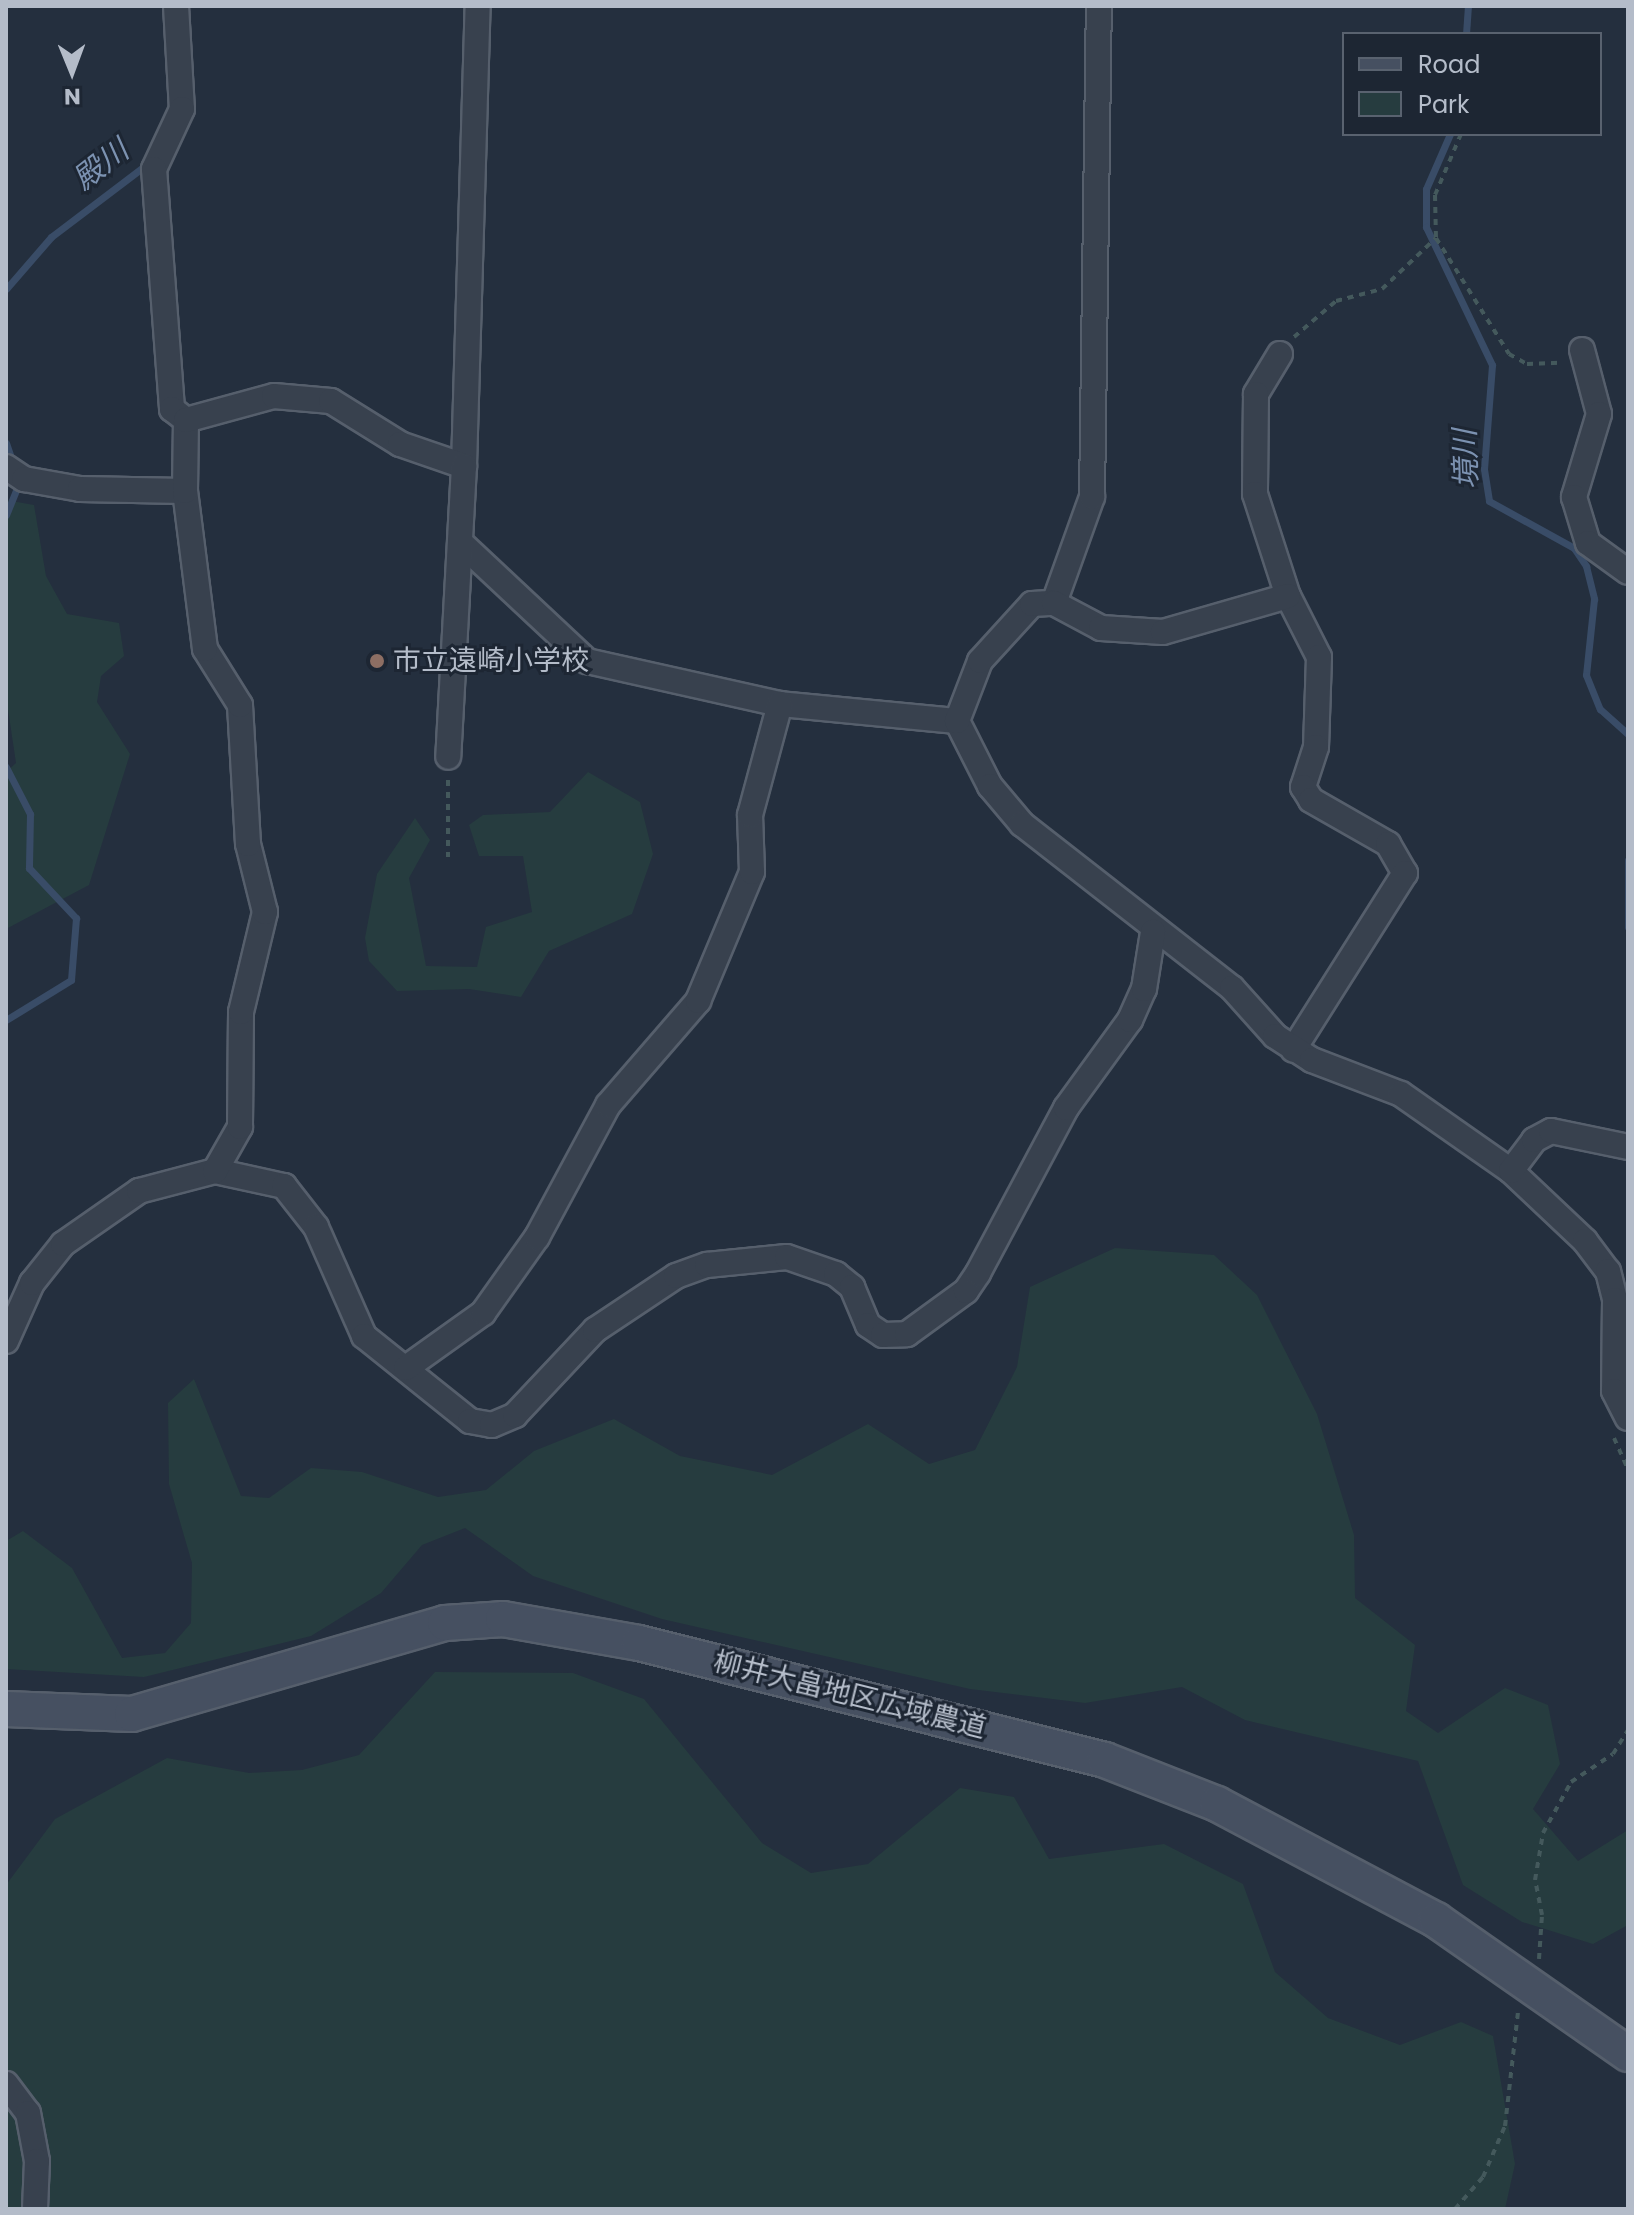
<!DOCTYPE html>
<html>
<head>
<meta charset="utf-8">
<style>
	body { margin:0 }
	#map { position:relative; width:1634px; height:2215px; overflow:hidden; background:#242f3e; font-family:Poppins,"Noto Sans JP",sans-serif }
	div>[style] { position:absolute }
	.green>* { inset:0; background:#263c3f }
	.stream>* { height:7px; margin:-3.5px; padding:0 3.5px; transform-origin:3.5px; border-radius:3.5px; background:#394c67 }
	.path>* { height:4px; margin-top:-2px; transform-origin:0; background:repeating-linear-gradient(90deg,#44595c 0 6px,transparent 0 12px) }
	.roads { filter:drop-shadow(2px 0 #565f6c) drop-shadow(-2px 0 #565f6c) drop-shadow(0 2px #565f6c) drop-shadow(0 -2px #565f6c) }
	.street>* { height:24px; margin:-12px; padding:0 12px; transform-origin:12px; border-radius:12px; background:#38414e }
	.secondary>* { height:34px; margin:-17px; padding:0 17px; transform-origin:17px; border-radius:17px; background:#465061 }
	.dots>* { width:22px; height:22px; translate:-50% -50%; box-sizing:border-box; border:4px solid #1d2633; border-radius:50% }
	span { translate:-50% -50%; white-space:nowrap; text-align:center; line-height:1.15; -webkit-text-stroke:6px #1d2633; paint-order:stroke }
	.poi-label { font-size:28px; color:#b4bcc9 }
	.left { translate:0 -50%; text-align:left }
	.street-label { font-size:28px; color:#b4bcc9 }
	.water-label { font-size:30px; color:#7c92b1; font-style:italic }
	.frame { position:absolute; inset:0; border:8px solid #b4bcc9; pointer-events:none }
	.legend { position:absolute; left:1342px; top:32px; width:260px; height:104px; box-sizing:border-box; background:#1d2633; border:2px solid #59626f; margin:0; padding:10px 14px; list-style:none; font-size:24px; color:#b4bcc9 }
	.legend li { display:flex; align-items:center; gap:16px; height:40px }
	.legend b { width:40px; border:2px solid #59626f }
	.north { position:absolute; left:32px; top:32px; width:80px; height:80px; -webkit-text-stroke:6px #1d2633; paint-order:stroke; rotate:179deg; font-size:22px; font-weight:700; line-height:32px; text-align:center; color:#b4bcc9 }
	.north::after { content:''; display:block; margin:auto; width:28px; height:36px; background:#b4bcc9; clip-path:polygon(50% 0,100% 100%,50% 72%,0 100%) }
</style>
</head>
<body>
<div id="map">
	<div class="green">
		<i style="clip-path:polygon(6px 500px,34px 505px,46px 576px,67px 614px,119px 623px,124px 656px,101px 676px,97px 702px,130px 754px,89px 885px,6px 929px,6px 772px,16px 763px,6px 696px)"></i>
		<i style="clip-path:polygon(588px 772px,640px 802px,653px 854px,632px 914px,549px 951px,521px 997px,469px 989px,397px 991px,369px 961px,365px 938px,377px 874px,415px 818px,430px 840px,409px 878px,426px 966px,477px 967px,486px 927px,532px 912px,523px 856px,479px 856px,469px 825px,483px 815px,550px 812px)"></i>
		<i style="clip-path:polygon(1115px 1248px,1214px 1255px,1257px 1295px,1317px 1414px,1354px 1535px,1355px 1598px,1415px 1645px,1406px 1711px,1438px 1733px,1505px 1688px,1548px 1705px,1560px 1764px,1533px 1809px,1578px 1861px,1628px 1830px,1628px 1925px,1593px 1944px,1522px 1922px,1463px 1885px,1418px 1761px,1245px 1720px,1182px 1687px,1085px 1703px,970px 1689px,662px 1619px,533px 1576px,465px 1528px,422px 1545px,381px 1593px,311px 1636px,144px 1677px,6px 1669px,6px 1541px,23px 1531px,72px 1568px,122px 1658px,165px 1653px,191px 1623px,192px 1563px,169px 1484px,168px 1403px,194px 1379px,241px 1496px,269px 1498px,311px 1468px,362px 1472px,438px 1497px,486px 1490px,534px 1451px,614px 1419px,680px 1456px,772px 1475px,868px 1424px,929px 1464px,975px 1450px,1017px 1367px,1030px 1287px)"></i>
		<i style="clip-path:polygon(435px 1672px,573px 1673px,644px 1699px,762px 1843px,811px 1873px,868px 1864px,960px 1788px,1014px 1797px,1049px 1859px,1164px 1844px,1243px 1884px,1275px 1972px,1328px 2018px,1400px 2045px,1461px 2022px,1493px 2036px,1515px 2164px,1505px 2209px,6px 2209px,6px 1885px,55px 1819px,167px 1758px,249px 1773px,302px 1770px,359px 1755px)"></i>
	</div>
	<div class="stream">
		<i style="left:1466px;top:34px;width:28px;rotate:-86deg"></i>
		<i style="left:1450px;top:134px;width:60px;rotate:113.6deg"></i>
		<i style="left:1426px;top:189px;width:38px;rotate:90deg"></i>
		<i style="left:1426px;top:227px;width:153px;rotate:64.4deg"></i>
		<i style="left:1492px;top:365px;width:104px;rotate:94.4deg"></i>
		<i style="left:1484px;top:469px;width:32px;rotate:81deg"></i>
		<i style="left:1489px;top:501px;width:97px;rotate:28.9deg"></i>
		<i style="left:1574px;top:548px;width:22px;rotate:56deg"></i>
		<i style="left:1586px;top:566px;width:34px;rotate:76deg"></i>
		<i style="left:1594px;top:599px;width:76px;rotate:96deg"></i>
		<i style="left:1586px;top:675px;width:37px;rotate:68deg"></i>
		<i style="left:1600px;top:709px;width:38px;rotate:42deg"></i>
		<i style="left:6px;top:289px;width:69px;rotate:-49.1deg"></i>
		<i style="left:51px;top:237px;width:121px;rotate:-37.2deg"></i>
		<i style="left:6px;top:443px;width:21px;rotate:71deg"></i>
		<i style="left:6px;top:515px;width:37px;rotate:-68deg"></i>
		<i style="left:6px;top:767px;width:53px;rotate:62.9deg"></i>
		<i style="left:30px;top:814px;width:54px;rotate:91.1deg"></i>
		<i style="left:29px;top:868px;width:69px;rotate:46.8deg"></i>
		<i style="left:76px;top:918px;width:62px;rotate:94.6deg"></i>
		<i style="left:71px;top:980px;width:76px;rotate:148.4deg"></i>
		<i style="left:1628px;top:860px;width:67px;rotate:90deg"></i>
	</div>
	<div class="path">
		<i style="left:1461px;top:134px;width:66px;rotate:113.1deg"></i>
		<i style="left:1435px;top:195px;width:43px;rotate:88.7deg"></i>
		<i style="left:1436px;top:238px;width:137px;rotate:57.8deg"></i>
		<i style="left:1509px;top:354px;width:21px;rotate:29deg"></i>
		<i style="left:1527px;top:364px;width:33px;rotate:-2deg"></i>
		<i style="left:1294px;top:337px;width:55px;rotate:-40.6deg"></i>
		<i style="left:1336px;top:301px;width:48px;rotate:-14.6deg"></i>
		<i style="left:1382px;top:289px;width:74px;rotate:-43.4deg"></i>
		<i style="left:448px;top:780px;width:77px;rotate:90deg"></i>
		<i style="left:1614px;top:1438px;width:34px;rotate:66deg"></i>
		<i style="left:1539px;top:1959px;width:44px;rotate:-86.1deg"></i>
		<i style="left:1542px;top:1915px;width:36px;rotate:-101deg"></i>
		<i style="left:1535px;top:1880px;width:48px;rotate:-80.3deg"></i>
		<i style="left:1543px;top:1833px;width:58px;rotate:-61.2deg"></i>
		<i style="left:1571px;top:1782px;width:50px;rotate:-33.7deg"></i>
		<i style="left:1613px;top:1754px;width:28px;rotate:-58deg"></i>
		<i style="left:1455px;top:2209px;width:43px;rotate:-48.8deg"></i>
		<i style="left:1483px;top:2177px;width:56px;rotate:-66.7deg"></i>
		<i style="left:1505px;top:2126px;width:115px;rotate:-83.5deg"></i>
	</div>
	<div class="roads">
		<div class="street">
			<i style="left:176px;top:6px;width:103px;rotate:86.7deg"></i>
			<i style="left:182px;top:109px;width:66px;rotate:115deg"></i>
			<i style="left:154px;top:169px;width:241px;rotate:85.7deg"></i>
			<i style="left:172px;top:409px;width:18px;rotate:38deg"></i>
			<i style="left:1582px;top:350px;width:66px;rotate:75.1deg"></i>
			<i style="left:1599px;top:414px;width:87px;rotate:106.8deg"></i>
			<i style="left:1574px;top:497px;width:48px;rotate:73.1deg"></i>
			<i style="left:1588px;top:543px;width:49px;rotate:35.9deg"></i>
			<i style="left:1280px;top:354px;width:47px;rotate:121deg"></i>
			<i style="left:1256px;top:394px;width:100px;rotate:90.6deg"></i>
			<i style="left:1255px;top:494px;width:107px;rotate:72.1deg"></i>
			<i style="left:1288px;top:596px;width:68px;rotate:63.1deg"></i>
			<i style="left:1319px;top:657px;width:90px;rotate:91.9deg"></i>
			<i style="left:1316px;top:747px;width:42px;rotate:108deg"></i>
			<i style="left:1303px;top:787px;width:15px;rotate:58deg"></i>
			<i style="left:1311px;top:800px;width:89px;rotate:29.7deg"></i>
			<i style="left:1388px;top:844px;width:34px;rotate:60deg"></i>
			<i style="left:1405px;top:873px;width:209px;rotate:122.3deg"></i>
			<i style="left:464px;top:466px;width:460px;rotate:-88.3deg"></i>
			<i style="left:6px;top:467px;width:22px;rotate:34deg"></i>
			<i style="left:24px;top:479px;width:57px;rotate:10.1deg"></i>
			<i style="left:80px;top:489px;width:105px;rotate:1.1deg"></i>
			<i style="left:461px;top:543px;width:173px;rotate:43.1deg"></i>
			<i style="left:587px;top:661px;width:198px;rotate:12.6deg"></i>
			<i style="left:780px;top:704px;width:178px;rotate:5.5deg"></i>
			<i style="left:957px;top:721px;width:73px;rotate:63.1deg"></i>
			<i style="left:990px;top:786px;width:50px;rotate:49.9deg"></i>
			<i style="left:1022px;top:824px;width:266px;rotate:38deg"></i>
			<i style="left:1232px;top:988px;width:64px;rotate:48.1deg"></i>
			<i style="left:1275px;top:1036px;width:44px;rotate:33deg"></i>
			<i style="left:1312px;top:1060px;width:95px;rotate:20.9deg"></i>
			<i style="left:1401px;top:1094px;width:134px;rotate:35deg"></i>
			<i style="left:1511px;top:1171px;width:102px;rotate:43.4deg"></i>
			<i style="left:1585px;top:1241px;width:38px;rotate:53deg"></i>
			<i style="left:1608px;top:1271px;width:30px;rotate:76deg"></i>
			<i style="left:1615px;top:1300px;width:91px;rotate:90.6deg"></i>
			<i style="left:1614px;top:1391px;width:30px;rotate:63deg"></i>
			<i style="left:1054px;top:603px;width:113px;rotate:-70.3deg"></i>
			<i style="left:1092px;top:497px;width:491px;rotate:-89.2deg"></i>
			<i style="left:957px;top:721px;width:64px;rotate:-69deg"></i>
			<i style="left:980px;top:661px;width:77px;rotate:-47.6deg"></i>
			<i style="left:1032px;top:604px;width:22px;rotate:-3deg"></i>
			<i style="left:1054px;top:603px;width:53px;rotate:28deg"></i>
			<i style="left:1101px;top:628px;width:62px;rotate:3.7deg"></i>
			<i style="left:1163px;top:632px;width:130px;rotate:-16.1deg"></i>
			<i style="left:215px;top:1171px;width:71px;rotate:12.3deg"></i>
			<i style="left:284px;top:1186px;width:52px;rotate:52deg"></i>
			<i style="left:316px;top:1227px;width:119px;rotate:66.2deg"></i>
			<i style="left:364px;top:1336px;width:136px;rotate:38.7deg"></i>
			<i style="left:470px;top:1421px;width:22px;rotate:10deg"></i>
			<i style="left:492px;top:1425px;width:25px;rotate:-23deg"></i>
			<i style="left:515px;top:1415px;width:117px;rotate:-46.7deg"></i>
			<i style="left:595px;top:1330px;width:97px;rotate:-33.7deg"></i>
			<i style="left:676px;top:1276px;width:33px;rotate:-20deg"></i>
			<i style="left:707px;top:1265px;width:80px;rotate:-5.7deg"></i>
			<i style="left:787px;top:1257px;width:52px;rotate:19.1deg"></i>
			<i style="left:836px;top:1274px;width:21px;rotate:39deg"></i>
			<i style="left:852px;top:1287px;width:41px;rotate:67.2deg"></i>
			<i style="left:868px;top:1325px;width:18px;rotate:34deg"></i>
			<i style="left:883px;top:1335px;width:24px;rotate:-2deg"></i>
			<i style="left:907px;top:1334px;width:73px;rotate:-36.1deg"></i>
			<i style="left:966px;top:1291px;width:22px;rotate:-56deg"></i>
			<i style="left:978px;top:1273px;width:187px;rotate:-61.9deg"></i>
			<i style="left:1066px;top:1108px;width:109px;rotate:-54deg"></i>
			<i style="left:1130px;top:1020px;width:34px;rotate:-66deg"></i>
			<i style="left:1144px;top:989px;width:58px;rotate:-81deg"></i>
			<i style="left:1511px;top:1171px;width:39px;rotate:-53deg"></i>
			<i style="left:1534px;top:1140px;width:19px;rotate:-28deg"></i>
			<i style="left:1551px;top:1131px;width:79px;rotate:11.7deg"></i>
			<i style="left:6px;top:1341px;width:64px;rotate:-65.9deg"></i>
			<i style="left:32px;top:1283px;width:50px;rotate:-51.5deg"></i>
			<i style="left:63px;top:1244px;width:93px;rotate:-34.9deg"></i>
			<i style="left:139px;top:1191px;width:79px;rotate:-14.7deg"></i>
			<i style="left:215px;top:1171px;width:51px;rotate:-60.4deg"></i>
			<i style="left:240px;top:1127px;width:115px;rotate:-89.5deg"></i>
			<i style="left:241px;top:1012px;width:103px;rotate:-76.5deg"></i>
			<i style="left:265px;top:912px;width:70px;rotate:-104deg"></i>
			<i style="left:248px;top:844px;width:139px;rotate:-93.3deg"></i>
			<i style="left:240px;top:705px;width:66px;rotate:-122deg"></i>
			<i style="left:205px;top:649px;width:159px;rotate:-97.2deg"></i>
			<i style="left:185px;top:491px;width:71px;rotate:-89.2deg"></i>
			<i style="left:186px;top:420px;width:91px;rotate:-15.3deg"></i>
			<i style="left:274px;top:396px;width:57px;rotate:5deg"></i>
			<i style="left:331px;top:401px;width:81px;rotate:31.9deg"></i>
			<i style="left:400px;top:444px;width:68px;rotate:19deg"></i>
			<i style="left:464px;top:466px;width:291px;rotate:93.1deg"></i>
			<i style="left:406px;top:1368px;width:95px;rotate:-35.5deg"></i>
			<i style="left:483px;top:1313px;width:93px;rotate:-54.6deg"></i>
			<i style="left:537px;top:1237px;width:150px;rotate:-61.7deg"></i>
			<i style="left:608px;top:1105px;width:138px;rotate:-49.1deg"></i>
			<i style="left:698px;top:1001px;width:140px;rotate:-67.3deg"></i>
			<i style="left:752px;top:872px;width:57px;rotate:-92deg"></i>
			<i style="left:750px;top:815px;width:115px;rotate:-74.9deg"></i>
			<i style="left:6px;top:2084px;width:36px;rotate:53deg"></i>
			<i style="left:28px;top:2113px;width:49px;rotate:79.4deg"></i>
			<i style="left:37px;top:2161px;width:48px;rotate:92.4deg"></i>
		</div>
		<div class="secondary">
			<i style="left:6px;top:1709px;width:126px;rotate:2.3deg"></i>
			<i style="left:132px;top:1714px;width:326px;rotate:-16.2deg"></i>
			<i style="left:445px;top:1623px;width:58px;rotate:-3.9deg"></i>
			<i style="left:503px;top:1619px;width:138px;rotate:10deg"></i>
			<i style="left:639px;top:1643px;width:480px;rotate:14.1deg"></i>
			<i style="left:1105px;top:1760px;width:120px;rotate:21.4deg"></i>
			<i style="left:1217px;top:1804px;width:248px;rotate:27.9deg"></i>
			<i style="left:1436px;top:1920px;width:234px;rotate:34.9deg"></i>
		</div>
	</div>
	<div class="dots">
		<i style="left:377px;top:661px;background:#8d6e63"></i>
	</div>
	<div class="poi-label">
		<span class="left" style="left:393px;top:661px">市立遠崎小学校</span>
	</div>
	<div class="street-label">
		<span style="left:850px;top:1695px;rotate:14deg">柳井大畠地区広域農道</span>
	</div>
	<div class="water-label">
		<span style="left:101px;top:165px;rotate:-38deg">殿川</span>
		<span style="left:1466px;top:459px;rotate:-92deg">境川</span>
	</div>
	<div class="frame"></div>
	<ul class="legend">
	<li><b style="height:10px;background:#465061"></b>Road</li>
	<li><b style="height:22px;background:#263c3f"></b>Park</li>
	</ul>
	<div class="north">N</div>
</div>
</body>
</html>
